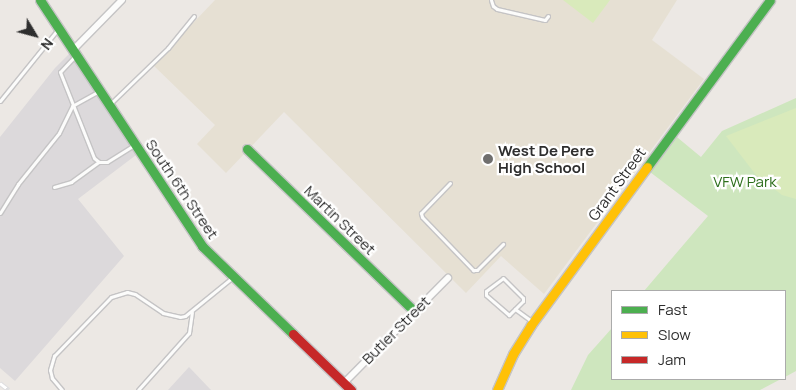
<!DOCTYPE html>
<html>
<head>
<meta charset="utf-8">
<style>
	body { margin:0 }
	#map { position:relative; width:796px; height:390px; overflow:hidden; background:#ece8e4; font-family:Manrope,sans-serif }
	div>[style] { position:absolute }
	.industrial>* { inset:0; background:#dcd9db }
	.education>* { inset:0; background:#e6e0d3 }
	.green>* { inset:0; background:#cee6be }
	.pitch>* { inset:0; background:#d9eabb }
	.roads { filter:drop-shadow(1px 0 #c5c4c5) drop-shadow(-1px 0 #c5c4c5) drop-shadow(0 1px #c5c4c5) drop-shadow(0 -1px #c5c4c5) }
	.lane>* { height:3px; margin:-1.5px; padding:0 1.5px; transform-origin:1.5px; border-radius:1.5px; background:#fcfcfb }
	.street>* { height:6px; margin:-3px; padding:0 3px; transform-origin:3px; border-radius:3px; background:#fcfcfb }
	.fast>* { height:9px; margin:-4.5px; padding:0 4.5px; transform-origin:4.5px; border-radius:4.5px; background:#4caf50 }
	.slow>* { height:9px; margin:-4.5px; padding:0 4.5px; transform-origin:4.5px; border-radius:4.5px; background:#ffc107 }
	.jam>* { height:9px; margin:-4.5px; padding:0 4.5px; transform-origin:4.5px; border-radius:4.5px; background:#c62828 }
	.rail>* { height:4.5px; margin-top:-2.25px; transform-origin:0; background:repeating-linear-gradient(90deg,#fff 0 8px,#dfdfe1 0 16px); box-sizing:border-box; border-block:1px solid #dfdfe1 }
	.dots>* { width:14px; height:14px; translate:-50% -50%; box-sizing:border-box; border:2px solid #fff; border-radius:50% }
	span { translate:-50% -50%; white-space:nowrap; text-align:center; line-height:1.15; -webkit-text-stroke:4.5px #fff; paint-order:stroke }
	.poi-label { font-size:15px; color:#2e2e2e; font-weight:700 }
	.left { translate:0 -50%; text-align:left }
	.park-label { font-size:15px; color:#2c6e1b }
	.street-label { font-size:15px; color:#2e2e2e }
	.legend { position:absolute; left:611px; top:290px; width:175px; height:90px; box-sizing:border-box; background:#fff; border:1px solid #ababab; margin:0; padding:6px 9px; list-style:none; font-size:15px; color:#2e2e2e }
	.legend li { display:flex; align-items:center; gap:10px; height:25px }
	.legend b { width:25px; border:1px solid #ababab }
	.north { position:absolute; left:10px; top:10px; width:50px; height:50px; -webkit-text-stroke:4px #fff; paint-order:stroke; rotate:127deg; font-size:14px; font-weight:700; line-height:20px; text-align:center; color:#2e2e2e }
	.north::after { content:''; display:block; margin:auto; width:18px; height:22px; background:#2e2e2e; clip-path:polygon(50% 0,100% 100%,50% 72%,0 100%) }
</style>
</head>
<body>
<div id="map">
	<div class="industrial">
		<i style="clip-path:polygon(73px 50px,140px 152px,78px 199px,124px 256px,15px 381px,0 368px,0 137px,55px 68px)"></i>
		<i style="clip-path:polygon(189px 367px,211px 390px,168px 390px)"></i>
	</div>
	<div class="education">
		<i style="clip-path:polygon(215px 0,677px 0,652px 40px,704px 79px,544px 294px,501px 256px,466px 293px,284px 112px,226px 173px,197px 144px,215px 125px,153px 65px)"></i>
	</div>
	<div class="green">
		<i style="clip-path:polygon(796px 98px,796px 371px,785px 377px,785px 291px,644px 291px,708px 216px,646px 169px,672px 133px,701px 157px,722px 131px)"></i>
		<i style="clip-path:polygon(612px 328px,612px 379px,781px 379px,760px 390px,571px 390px,588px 355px)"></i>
	</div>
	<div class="pitch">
		<i style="clip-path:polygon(563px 0,610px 0,593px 23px)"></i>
		<i style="clip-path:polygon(796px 108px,796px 199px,782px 195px,756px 175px,726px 136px)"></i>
	</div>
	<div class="roads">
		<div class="lane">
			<i style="left:491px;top:0;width:6px;rotate:72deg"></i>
			<i style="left:493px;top:6px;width:5px;rotate:37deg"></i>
			<i style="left:497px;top:9px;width:49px;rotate:12.9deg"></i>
			<i style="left:545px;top:20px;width:5px;rotate:-53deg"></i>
			<i style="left:76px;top:55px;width:23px;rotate:133deg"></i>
			<i style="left:60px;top:72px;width:92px;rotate:68.4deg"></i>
			<i style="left:94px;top:158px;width:6px;rotate:39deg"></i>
			<i style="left:99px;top:162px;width:8px"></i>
			<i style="left:107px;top:162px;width:32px;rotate:-32deg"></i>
			<i style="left:0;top:101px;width:92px;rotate:-51.1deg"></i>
			<i style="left:110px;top:104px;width:81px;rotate:-44deg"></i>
			<i style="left:168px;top:48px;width:41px;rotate:-50.9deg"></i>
			<i style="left:450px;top:183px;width:42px;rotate:134deg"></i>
			<i style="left:421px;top:213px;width:4px;rotate:76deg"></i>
			<i style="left:422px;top:217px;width:74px;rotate:46.1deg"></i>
			<i style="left:473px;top:270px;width:4px"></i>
			<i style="left:477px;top:270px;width:37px;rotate:-45deg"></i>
			<i style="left:54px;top:187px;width:18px;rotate:-16deg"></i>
			<i style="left:71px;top:182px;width:34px;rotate:-36deg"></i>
			<i style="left:0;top:213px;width:34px;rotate:-58deg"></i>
			<i style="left:18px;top:184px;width:65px;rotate:-51.2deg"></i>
			<i style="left:59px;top:133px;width:30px;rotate:-64deg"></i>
			<i style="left:72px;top:106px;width:31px;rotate:-29deg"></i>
			<i style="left:503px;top:278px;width:28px;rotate:45deg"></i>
			<i style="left:523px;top:298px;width:3px;rotate:90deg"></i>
			<i style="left:523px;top:301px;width:20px;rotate:135deg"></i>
			<i style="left:509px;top:315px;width:30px;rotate:-139deg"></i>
			<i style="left:486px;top:295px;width:4px;rotate:-90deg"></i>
			<i style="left:486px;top:291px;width:21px;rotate:-37deg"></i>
			<i style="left:515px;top:309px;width:22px;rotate:36deg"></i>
			<i style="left:62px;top:390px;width:16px;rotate:-130deg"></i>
			<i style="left:52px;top:378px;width:8px;rotate:-104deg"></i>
			<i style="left:50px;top:370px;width:15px;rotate:-74deg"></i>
			<i style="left:54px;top:356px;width:82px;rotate:-46deg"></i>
			<i style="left:111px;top:297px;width:17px;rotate:-17deg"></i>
			<i style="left:127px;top:292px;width:8px;rotate:14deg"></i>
			<i style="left:135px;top:294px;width:34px;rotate:34deg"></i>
			<i style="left:163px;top:313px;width:17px;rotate:13deg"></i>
			<i style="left:180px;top:317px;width:5px;rotate:-11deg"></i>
			<i style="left:185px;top:316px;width:62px;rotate:-39.1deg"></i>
			<i style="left:138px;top:390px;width:76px;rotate:-48.2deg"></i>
			<i style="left:189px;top:333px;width:21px;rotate:-82deg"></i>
		</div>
		<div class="street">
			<i style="left:73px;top:50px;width:70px;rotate:-45.6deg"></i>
			<i style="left:344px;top:383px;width:148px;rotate:-45.3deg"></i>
		</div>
		<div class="fast">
			<i style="left:40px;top:0;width:295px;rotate:56.6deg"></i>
			<i style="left:202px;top:246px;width:127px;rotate:44deg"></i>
			<i style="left:247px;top:149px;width:233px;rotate:44.1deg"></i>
			<i style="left:647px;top:167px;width:207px;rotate:-53.6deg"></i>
		</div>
		<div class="slow">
			<i style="left:497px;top:390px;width:39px;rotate:-66deg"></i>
			<i style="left:513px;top:354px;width:34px;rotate:-58deg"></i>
			<i style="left:531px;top:325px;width:196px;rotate:-53.7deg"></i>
		</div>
		<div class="jam">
			<i style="left:293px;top:334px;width:81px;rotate:44deg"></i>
		</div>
	</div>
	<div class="rail">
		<i style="left:0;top:383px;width:11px;rotate:38deg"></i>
	</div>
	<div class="dots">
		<i style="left:488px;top:159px;background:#706f6e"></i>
	</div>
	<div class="poi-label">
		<span class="left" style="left:498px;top:159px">West De Pere<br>High School</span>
	</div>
	<div class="park-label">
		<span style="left:745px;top:182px">VFW Park</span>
	</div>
	<div class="street-label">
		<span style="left:617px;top:184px;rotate:-54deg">Grant Street</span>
		<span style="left:182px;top:189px;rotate:56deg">South 6th Street</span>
		<span style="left:340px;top:220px;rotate:44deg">Martin Street</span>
		<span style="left:396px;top:330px;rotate:-45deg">Butler Street</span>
	</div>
	<ul class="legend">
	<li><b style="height:6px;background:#4caf50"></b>Fast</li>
	<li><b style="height:6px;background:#ffc107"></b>Slow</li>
	<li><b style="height:6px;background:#c62828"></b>Jam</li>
	</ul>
	<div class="north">N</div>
</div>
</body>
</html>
